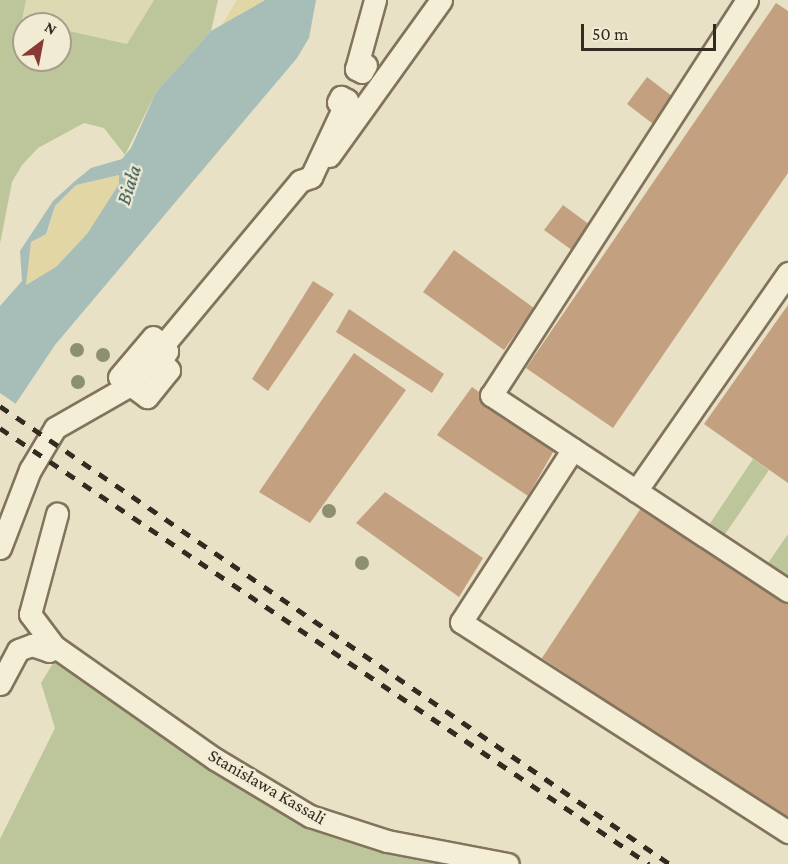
<!DOCTYPE html>
<html>
<head>
<meta charset="utf-8">
<style>
	body { margin:0 }
	#map { position:relative; width:788px; height:864px; overflow:hidden; background:#e9e1c5; font-family:"Crimson Pro",serif }
	div>[style] { position:absolute }
	.farmland>* { inset:0; background:#dddab3 }
	.green>* { inset:0; background:#bdc69a }
	.sand>* { inset:0; background:#e2d6a5 }
	.water>* { inset:0; background:#a6bdb8 }
	.pier>* { inset:0; background:#e9e1c5 }
	.building>* { inset:0; background:#c3a07f }
	.roads { filter:drop-shadow(2px 0 #82735d) drop-shadow(-2px 0 #82735d) drop-shadow(0 2px #82735d) drop-shadow(0 -2px #82735d) }
	.minor>* { height:21px; margin:-10.5px; padding:0 10.5px; transform-origin:10.5px; border-radius:10.5px; background:#f5eed7 }
	.rail>* { height:4.5px; margin-top:-2.25px; transform-origin:0; background:repeating-linear-gradient(90deg,#332b1f 0 10px,transparent 0 20px) }
	.trees>* { width:14px; height:14px; margin:-7px; border-radius:50%; background:#8d906f }
	span { translate:-50% -50%; white-space:nowrap; text-align:center; line-height:1.15; -webkit-text-stroke:4.5px #f1ebd4; paint-order:stroke }
	.street-label { font-size:18px; color:#332b1f }
	.water-label { font-size:20px; color:#305151; font-style:italic }
	.north { position:absolute; left:12px; top:12px; width:60px; height:60px; box-sizing:border-box; background:#f1ebd4; border:2px solid #a59e8c; border-radius:50%; rotate:32deg; font-size:16px; font-weight:700; line-height:24px; text-align:center; color:#332b1f }
	.north::after { content:''; display:block; margin:auto; width:21px; height:27px; background:#8a3a34; clip-path:polygon(50% 0,100% 100%,50% 72%,0 100%) }
	.scale { position:absolute; left:581px; top:24px; width:135px; height:27px; box-sizing:border-box; border:3px solid #332b1f; border-top:0; padding-left:8px; font-size:18px; line-height:21px; white-space:nowrap; color:#332b1f; -webkit-text-stroke:4px #f1ebd4; paint-order:stroke }
</style>
</head>
<body>
<div id="map">
	<div class="farmland">
		<i style="clip-path:polygon(26px 0,154px 0,127px 44px,60px 29px,60px 24px,22px 20px)"></i>
	</div>
	<div class="green">
		<i style="clip-path:polygon(0 0,26px 0,22px 20px,40px 24px,24px 24px,24px 60px,60px 60px,60px 29px,127px 44px,154px 0,218px 0,211px 31px,156px 92px,125px 155px,104px 128px,84px 123px,38px 148px,22px 165px,12px 182px,0 244px)"></i>
		<i style="clip-path:polygon(753px 459px,769px 470px,723px 537px,707px 528px)"></i>
		<i style="clip-path:polygon(788px 534px,788px 582px,764px 569px)"></i>
		<i style="clip-path:polygon(55px 660px,299px 817px,479px 864px,0 864px,0 839px,55px 728px,41px 683px)"></i>
	</div>
	<div class="sand">
		<i style="clip-path:polygon(237px 0,264px 0,222px 25px)"></i>
		<i style="clip-path:polygon(119px 175px,119px 184px,87px 234px,57px 267px,25px 285px,31px 242px,48px 229px,55px 206px,76px 185px)"></i>
	</div>
	<div class="water">
		<i style="clip-path:polygon(evenodd,265px 0,316px 0,309px 38px,297px 58px,55px 345px,0 427px,0 306px,22px 281px,20px 251px,53px 201px,75px 181px,91px 168px,122px 159px,131px 148px,156px 92px,211px 31px,265px 0,119px 175px,119px 184px,87px 234px,56px 267px,26px 285px,31px 242px,46px 234px,55px 206px,76px 185px,119px 175px)"></i>
	</div>
	<div class="pier">
		<i style="clip-path:polygon(0 393px,19px 406px,0 430px)"></i>
	</div>
	<div class="building">
		<i style="clip-path:polygon(776px 3px,788px 11px,788px 173px,613px 428px,526px 368px)"></i>
		<i style="clip-path:polygon(647px 77px,677px 100px,657px 127px,627px 104px)"></i>
		<i style="clip-path:polygon(563px 205px,594px 228px,576px 253px,544px 230px)"></i>
		<i style="clip-path:polygon(454px 250px,534px 308px,504px 350px,423px 292px)"></i>
		<i style="clip-path:polygon(313px 281px,334px 294px,268px 391px,252px 379px)"></i>
		<i style="clip-path:polygon(788px 305px,788px 483px,704px 424px)"></i>
		<i style="clip-path:polygon(349px 309px,444px 374px,432px 393px,336px 332px)"></i>
		<i style="clip-path:polygon(354px 353px,406px 390px,310px 523px,259px 492px)"></i>
		<i style="clip-path:polygon(472px 387px,556px 447px,528px 496px,437px 435px)"></i>
		<i style="clip-path:polygon(385px 492px,483px 558px,459px 597px,356px 523px)"></i>
		<i style="clip-path:polygon(645px 502px,788px 597px,788px 821px,542px 658px)"></i>
	</div>
	<div class="roads">
		<div class="minor">
			<i style="left:747px;top:0;width:471px;rotate:122.9deg"></i>
			<i style="left:491px;top:395px;width:356px;rotate:33.4deg"></i>
			<i style="left:366px;top:65px;width:8px;rotate:120deg"></i>
			<i style="left:362px;top:72px;width:7px;rotate:-153deg"></i>
			<i style="left:356px;top:69px;width:72px;rotate:-74.6deg"></i>
			<i style="left:329px;top:156px;width:192px;rotate:-54.3deg"></i>
			<i style="left:153px;top:337px;width:20px;rotate:45deg"></i>
			<i style="left:167px;top:351px;width:12px;rotate:121deg"></i>
			<i style="left:161px;top:361px;width:12px;rotate:48deg"></i>
			<i style="left:169px;top:370px;width:35px;rotate:129deg"></i>
			<i style="left:147px;top:397px;width:34px;rotate:-144deg"></i>
			<i style="left:119px;top:377px;width:52px;rotate:-49.6deg"></i>
			<i style="left:573px;top:449px;width:206px;rotate:122.9deg"></i>
			<i style="left:461px;top:622px;width:389px;rotate:32.7deg"></i>
			<i style="left:636px;top:491px;width:266px;rotate:-55.1deg"></i>
			<i style="left:0;top:548px;width:84px;rotate:-69deg"></i>
			<i style="left:30px;top:470px;width:49px;rotate:-59.2deg"></i>
			<i style="left:55px;top:428px;width:86px;rotate:-29.8deg"></i>
			<i style="left:130px;top:385px;width:266px;rotate:-50.2deg"></i>
			<i style="left:300px;top:181px;width:12px;rotate:-20deg"></i>
			<i style="left:311px;top:177px;width:85px;rotate:-64.9deg"></i>
			<i style="left:347px;top:100px;width:7px;rotate:-153deg"></i>
			<i style="left:341px;top:97px;width:6px;rotate:121deg"></i>
			<i style="left:54px;top:646px;width:197px;rotate:35.1deg"></i>
			<i style="left:215px;top:759px;width:111px;rotate:31deg"></i>
			<i style="left:310px;top:816px;width:81px;rotate:18deg"></i>
			<i style="left:387px;top:841px;width:123px;rotate:10.8deg"></i>
			<i style="left:54px;top:646px;width:40px;rotate:-127deg"></i>
			<i style="left:30px;top:614px;width:104px;rotate:-74.9deg"></i>
			<i style="left:0;top:684px;width:38px;rotate:-62deg"></i>
			<i style="left:18px;top:650px;width:15px;rotate:-20deg"></i>
			<i style="left:32px;top:645px;width:18px;rotate:19deg"></i>
			<i style="left:49px;top:651px;width:7px;rotate:-45deg"></i>
		</div>
	</div>
	<div class="rail">
		<i style="left:0;top:406px;width:812px;rotate:34.36deg"></i>
		<i style="left:0;top:428px;width:782px;rotate:33.89deg"></i>
	</div>
	<div class="trees">
		<i style="left:77px;top:350px"></i>
		<i style="left:103px;top:355px"></i>
		<i style="left:78px;top:382px"></i>
		<i style="left:329px;top:511px"></i>
		<i style="left:362px;top:563px"></i>
	</div>
	<div class="street-label">
		<span style="left:267px;top:787px;rotate:30deg">Stanisława Kassali</span>
	</div>
	<div class="water-label">
		<span style="left:129px;top:185px;rotate:-72deg">Biała</span>
	</div>
	<div class="north">N</div>
	<div class="scale">50 m</div>
</div>
</body>
</html>
